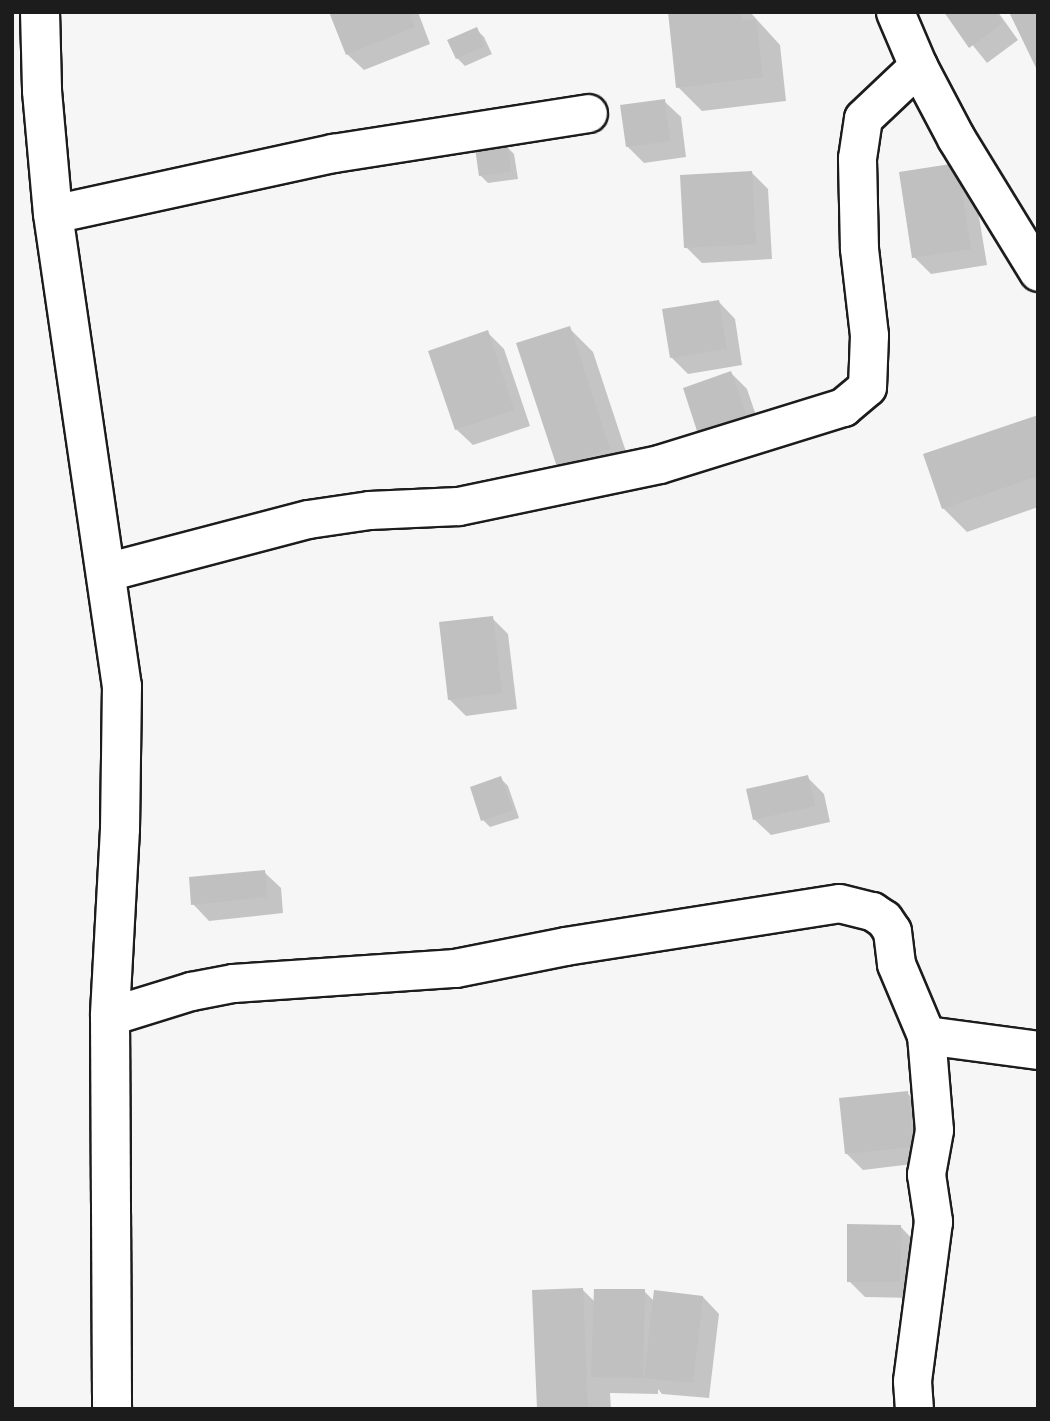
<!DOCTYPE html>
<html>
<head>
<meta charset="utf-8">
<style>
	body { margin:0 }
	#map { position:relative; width:1050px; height:1421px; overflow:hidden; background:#f6f6f6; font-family:Itim,sans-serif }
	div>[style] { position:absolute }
	.shadow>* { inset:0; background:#0003 }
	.building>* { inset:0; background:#c0c0c0 }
	.roads { filter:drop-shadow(2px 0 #1c1c1c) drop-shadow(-2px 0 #1c1c1c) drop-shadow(0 2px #1c1c1c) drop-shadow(0 -2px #1c1c1c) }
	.minor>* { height:37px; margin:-18.5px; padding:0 18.5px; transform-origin:18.5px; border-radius:18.5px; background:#fff }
	.tertiary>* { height:38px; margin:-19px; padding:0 19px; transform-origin:19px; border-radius:19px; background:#fff }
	span { translate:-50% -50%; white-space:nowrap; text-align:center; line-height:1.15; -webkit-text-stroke:5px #fff; paint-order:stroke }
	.frame { position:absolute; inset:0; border:14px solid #1c1c1c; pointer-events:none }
</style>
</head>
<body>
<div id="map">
	<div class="shadow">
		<i style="clip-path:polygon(331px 12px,418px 12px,430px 44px,364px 70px,347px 54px)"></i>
		<i style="clip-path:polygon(669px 12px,750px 12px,780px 45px,786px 101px,702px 111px,678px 87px)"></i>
		<i style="clip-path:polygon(946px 12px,998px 12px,1018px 40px,987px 63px)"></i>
		<i style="clip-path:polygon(476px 29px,484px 37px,492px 54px,465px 66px,457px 58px)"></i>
		<i style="clip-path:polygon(664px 101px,681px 117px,686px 157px,644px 163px,627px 146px)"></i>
		<i style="clip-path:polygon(506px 146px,514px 154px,518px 179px,488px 183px,480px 175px)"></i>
		<i style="clip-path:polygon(957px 164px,973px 181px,987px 265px,931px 274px,914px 257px)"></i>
		<i style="clip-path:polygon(752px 173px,768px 189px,772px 259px,702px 263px,686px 247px)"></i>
		<i style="clip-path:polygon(719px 302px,735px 319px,742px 365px,688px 374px,671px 357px)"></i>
		<i style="clip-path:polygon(569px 328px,593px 352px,633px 473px,559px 467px)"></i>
		<i style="clip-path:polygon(487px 332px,504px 349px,530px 426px,473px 445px,456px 429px)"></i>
		<i style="clip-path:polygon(731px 373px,747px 389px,763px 436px,717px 452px)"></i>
		<i style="clip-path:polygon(1038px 416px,1038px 507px,967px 532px,943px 508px)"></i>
		<i style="clip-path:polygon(492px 618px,508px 634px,517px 709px,466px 716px,449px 699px)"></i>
		<i style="clip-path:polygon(807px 777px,824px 794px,830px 822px,771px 835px,754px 819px)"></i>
		<i style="clip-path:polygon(500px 778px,508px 786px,519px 818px,490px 827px,483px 820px)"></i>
		<i style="clip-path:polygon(264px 872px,281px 888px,283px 913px,209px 921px,193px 904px)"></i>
		<i style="clip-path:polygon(907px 1093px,924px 1109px,929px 1162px,863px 1170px,846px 1153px)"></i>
		<i style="clip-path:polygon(900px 1226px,916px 1243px,916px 1298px,865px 1297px,849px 1281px)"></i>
		<i style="clip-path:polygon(583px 1290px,595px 1302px,644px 1291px,654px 1301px,703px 1297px,719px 1314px,709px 1398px,662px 1394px,658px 1389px,658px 1394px,610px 1393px,611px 1409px,539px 1409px)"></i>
	</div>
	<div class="building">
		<i style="clip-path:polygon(329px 12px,409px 12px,415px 27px,346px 55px)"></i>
		<i style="clip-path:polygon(668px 12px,741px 12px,742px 21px,756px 19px,763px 77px,676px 88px)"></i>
		<i style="clip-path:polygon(944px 12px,995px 12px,1003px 23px,969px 48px)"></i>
		<i style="clip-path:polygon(1009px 12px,1038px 12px,1038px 72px)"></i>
		<i style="clip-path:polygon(477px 27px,485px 46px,456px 59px,447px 40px)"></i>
		<i style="clip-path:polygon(665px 99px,670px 141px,626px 147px,620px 105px)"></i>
		<i style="clip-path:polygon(507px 144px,511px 171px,479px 176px,475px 148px)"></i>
		<i style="clip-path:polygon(957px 163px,971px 249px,912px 258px,899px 172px)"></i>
		<i style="clip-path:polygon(752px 171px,756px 244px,684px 248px,680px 175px)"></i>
		<i style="clip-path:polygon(719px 300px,727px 349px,670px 358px,662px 309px)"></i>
		<i style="clip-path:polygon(570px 326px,610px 449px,557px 467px,516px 343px)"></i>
		<i style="clip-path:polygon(488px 330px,514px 410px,455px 430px,428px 351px)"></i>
		<i style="clip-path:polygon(731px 371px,748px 420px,699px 437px,683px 388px)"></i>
		<i style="clip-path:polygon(1038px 415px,1038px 476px,942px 509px,923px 454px)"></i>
		<i style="clip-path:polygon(493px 616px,502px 693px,448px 700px,439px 622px)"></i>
		<i style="clip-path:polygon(808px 775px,815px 806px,753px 820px,746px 789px)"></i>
		<i style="clip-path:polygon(501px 776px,513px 810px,481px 821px,470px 787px)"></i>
		<i style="clip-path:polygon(265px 870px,267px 897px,191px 905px,189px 877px)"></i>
		<i style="clip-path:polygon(908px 1091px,913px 1147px,845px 1154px,839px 1098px)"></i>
		<i style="clip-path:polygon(847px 1224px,901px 1225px,900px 1282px,847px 1282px)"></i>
		<i style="clip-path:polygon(583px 1288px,588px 1409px,537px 1409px,532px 1290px)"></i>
		<i style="clip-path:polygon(594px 1289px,645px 1289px,643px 1378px,591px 1377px)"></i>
		<i style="clip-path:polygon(654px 1290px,703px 1296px,693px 1383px,644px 1378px)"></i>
	</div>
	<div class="roads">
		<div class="minor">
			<i style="left:895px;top:12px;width:59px;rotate:66.9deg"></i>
			<i style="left:918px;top:66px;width:81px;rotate:62.2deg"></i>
			<i style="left:956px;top:138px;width:157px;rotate:58.5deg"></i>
			<i style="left:53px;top:214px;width:287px;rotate:-12.3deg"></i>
			<i style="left:333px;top:153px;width:258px;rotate:-8.9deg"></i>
			<i style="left:106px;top:572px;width:209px;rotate:-14.7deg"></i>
			<i style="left:308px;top:519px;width:62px;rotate:-8.4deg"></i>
			<i style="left:369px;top:510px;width:89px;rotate:-2.6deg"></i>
			<i style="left:458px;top:506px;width:205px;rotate:-11.8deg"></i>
			<i style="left:659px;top:464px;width:193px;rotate:-17.2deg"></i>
			<i style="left:843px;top:407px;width:31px;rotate:-40deg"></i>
			<i style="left:867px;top:387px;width:52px;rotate:-87.8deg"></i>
			<i style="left:869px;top:335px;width:88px;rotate:-96.6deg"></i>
			<i style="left:859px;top:248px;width:90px;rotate:-91.3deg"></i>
			<i style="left:857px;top:158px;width:40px;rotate:-81.5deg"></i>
			<i style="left:863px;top:118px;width:76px;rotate:-43.4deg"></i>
			<i style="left:110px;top:1016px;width:85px;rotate:-17.2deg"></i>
			<i style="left:191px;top:991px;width:43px;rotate:-10.8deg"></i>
			<i style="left:233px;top:983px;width:223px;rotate:-3.9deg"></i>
			<i style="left:455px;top:968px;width:112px;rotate:-11.3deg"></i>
			<i style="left:565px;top:946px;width:277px;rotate:-8.9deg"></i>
			<i style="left:839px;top:903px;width:34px;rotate:14deg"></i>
			<i style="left:872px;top:911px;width:14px;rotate:34deg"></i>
			<i style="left:884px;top:919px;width:14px;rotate:56deg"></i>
			<i style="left:892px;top:931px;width:33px;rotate:83deg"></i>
			<i style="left:896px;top:964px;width:77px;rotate:67.1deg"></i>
			<i style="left:926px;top:1035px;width:95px;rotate:85.2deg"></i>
			<i style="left:934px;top:1130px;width:45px;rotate:100.3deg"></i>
			<i style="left:926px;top:1174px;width:48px;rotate:81.5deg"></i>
			<i style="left:933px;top:1221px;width:161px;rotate:97.5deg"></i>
			<i style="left:912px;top:1381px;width:28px;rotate:86deg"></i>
			<i style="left:926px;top:1035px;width:113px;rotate:7.6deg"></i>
		</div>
		<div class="tertiary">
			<i style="left:40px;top:12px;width:79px;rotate:88.5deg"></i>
			<i style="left:42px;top:91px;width:123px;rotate:84.9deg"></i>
			<i style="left:53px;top:214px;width:477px;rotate:81.7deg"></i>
			<i style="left:122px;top:686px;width:143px;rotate:90.8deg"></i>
			<i style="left:120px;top:829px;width:187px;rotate:93.1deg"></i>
			<i style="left:110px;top:1016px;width:393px;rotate:89.7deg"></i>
		</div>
	</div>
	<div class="frame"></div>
</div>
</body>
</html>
